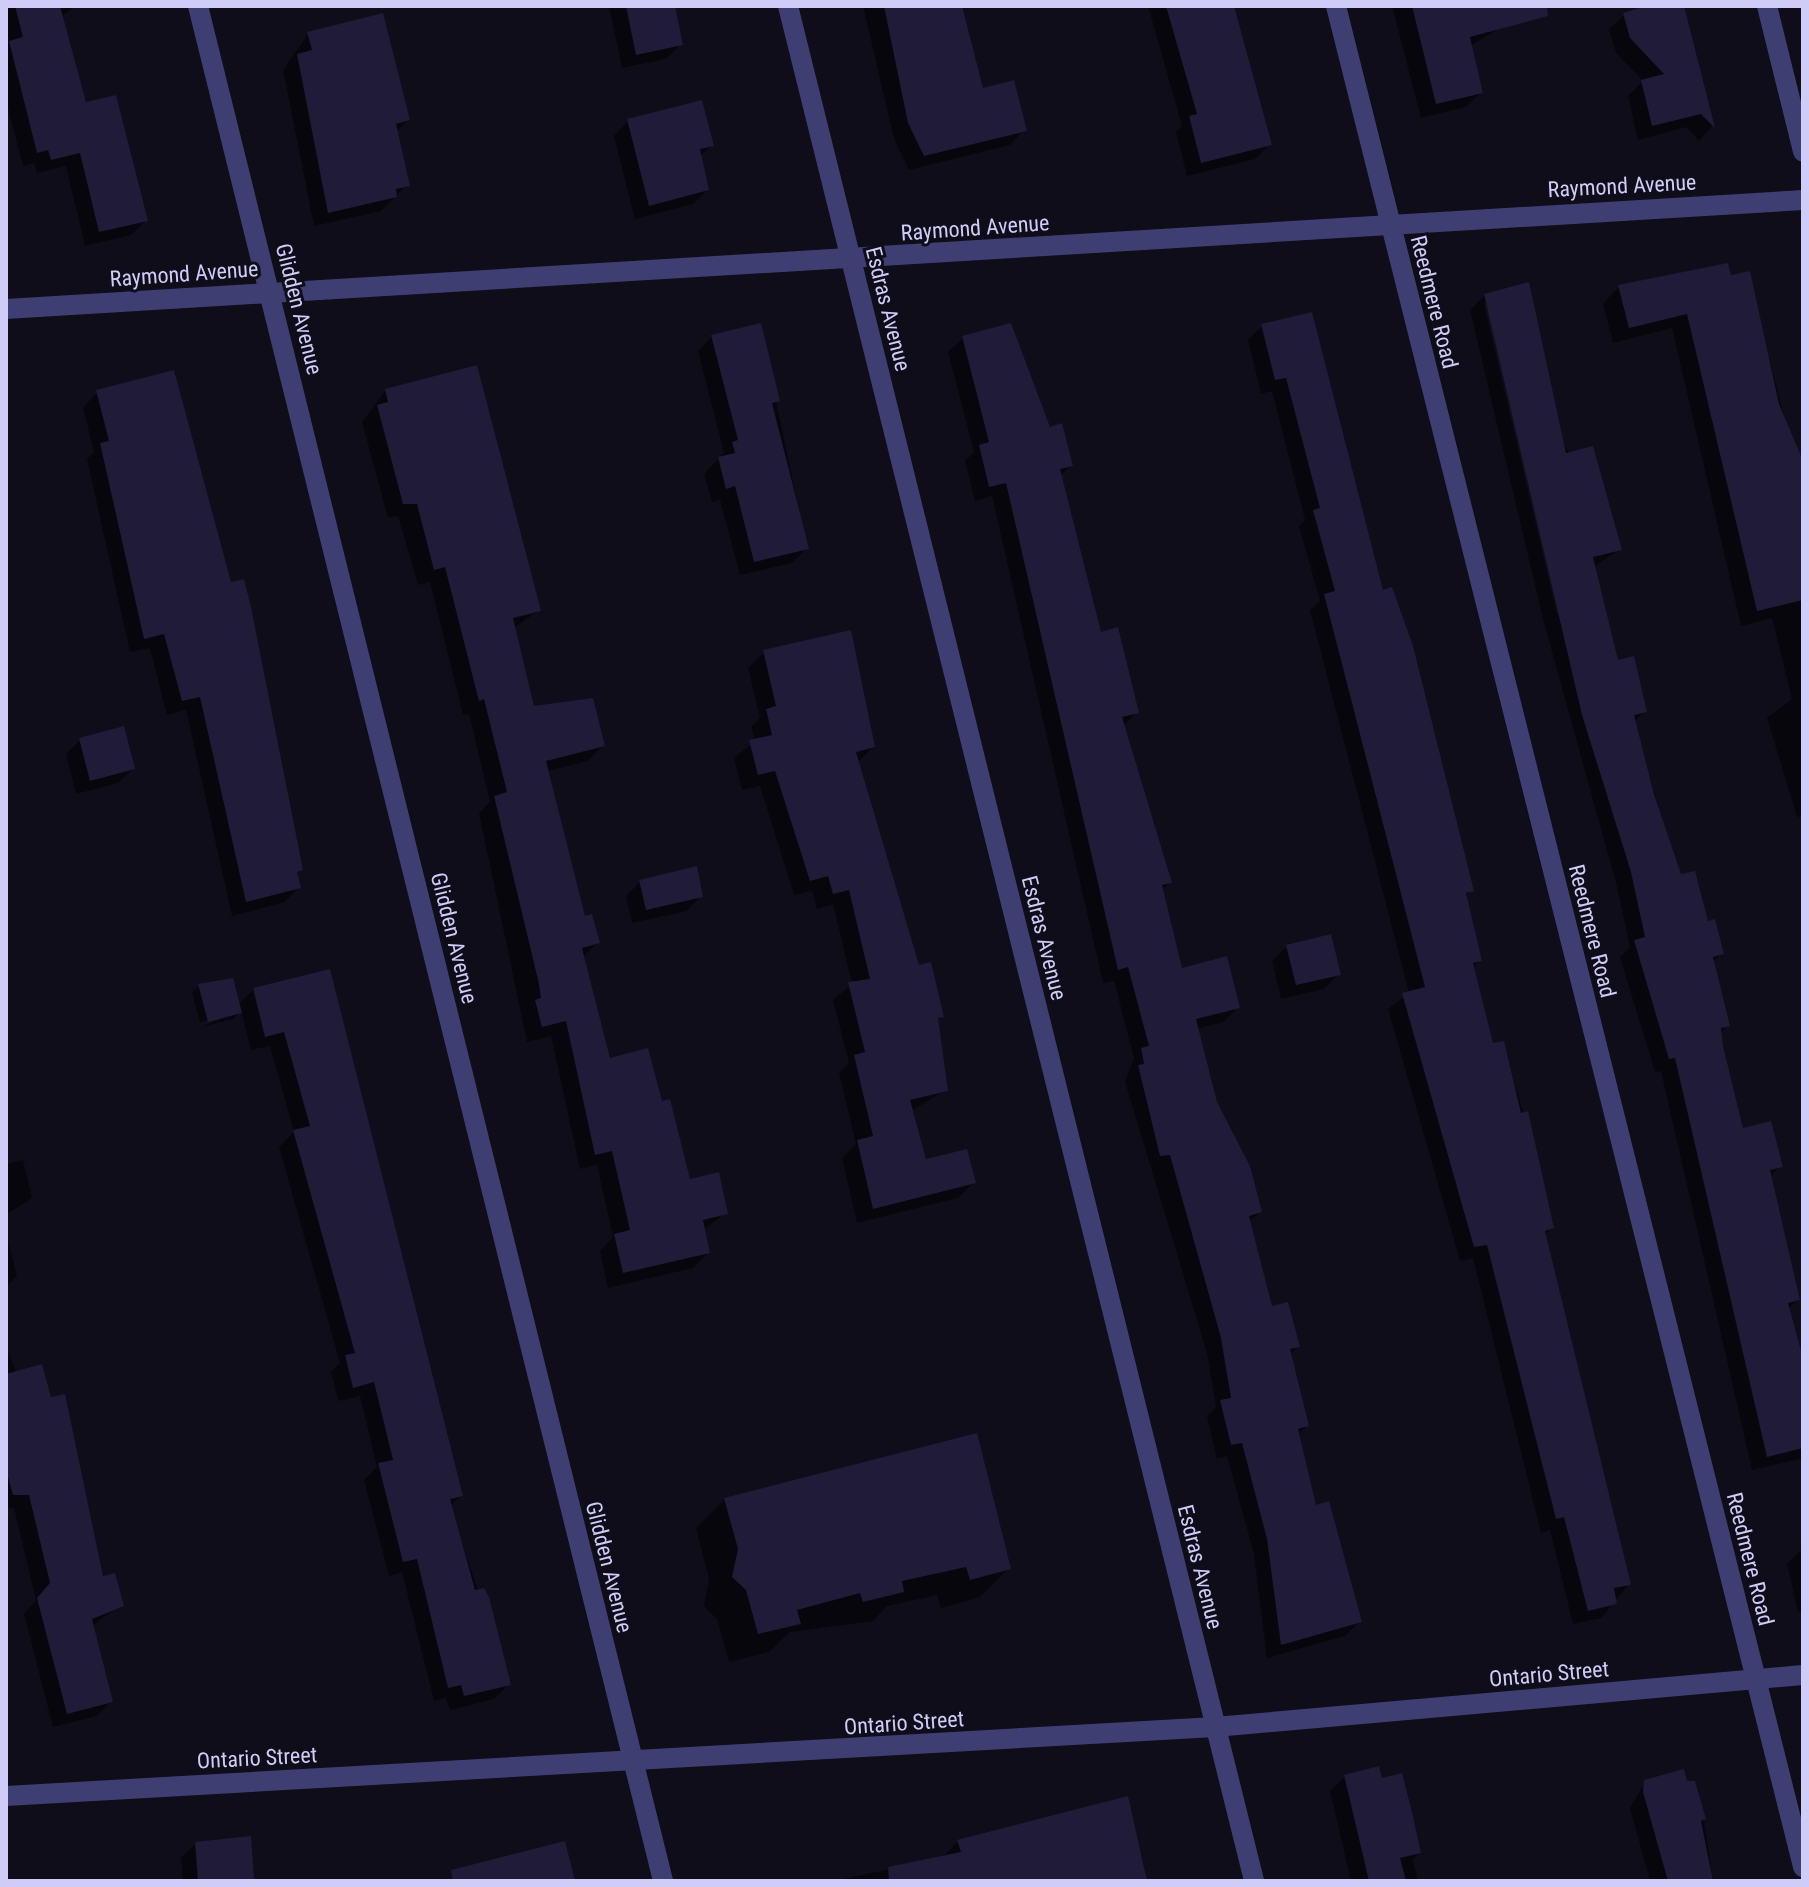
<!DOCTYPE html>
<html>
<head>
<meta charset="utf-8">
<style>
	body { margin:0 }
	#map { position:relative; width:1809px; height:1887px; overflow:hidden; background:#0e0d19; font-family:"Roboto Condensed",sans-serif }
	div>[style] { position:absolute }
	.shadow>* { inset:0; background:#0007 }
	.building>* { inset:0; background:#201b38 }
	.minor>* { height:20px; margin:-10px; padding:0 10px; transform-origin:10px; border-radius:10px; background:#3e3e72 }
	span { translate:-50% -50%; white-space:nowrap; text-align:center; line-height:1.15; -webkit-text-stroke:6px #0e0d19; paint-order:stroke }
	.street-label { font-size:22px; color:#cfccf8 }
	.frame { position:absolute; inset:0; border:8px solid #cfccf8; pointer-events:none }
</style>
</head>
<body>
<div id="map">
	<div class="shadow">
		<i style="clip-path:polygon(6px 6px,75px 6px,61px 17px,85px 105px,146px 220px,131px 235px,85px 246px,66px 166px,37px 173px,34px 163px,23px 166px,6px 100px)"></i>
		<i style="clip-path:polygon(609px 6px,672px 6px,681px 44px,666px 59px,622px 68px)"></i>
		<i style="clip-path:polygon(863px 6px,959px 6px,981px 91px,1024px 130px,1010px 145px,909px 170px,894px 139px)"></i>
		<i style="clip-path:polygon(1148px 6px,1233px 6px,1270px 144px,1255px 159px,1187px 176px,1176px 132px,1182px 126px)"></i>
		<i style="clip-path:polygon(1392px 6px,1494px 6px,1500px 28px,1470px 46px,1481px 92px,1466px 107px,1421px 118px)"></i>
		<i style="clip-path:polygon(1653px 6px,1681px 6px,1712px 127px,1699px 141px,1686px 127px,1638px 140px,1628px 96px,1643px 81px,1616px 53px,1609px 29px,1624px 15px)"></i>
		<i style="clip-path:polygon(308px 34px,408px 120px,396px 132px,407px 185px,381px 211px,314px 226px,283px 70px)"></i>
		<i style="clip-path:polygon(628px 121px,712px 145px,699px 157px,707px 190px,693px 204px,635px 219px,614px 136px)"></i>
		<i style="clip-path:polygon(1748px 273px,1796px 464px,1803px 463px,1803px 816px,1797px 817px,1767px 718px,1792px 699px,1772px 618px,1741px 626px,1672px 328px,1613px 343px,1603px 303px,1619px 287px)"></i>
		<i style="clip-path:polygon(evenodd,1485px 295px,1620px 549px,1594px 567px,1616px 662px,1645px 711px,1634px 722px,1679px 877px,1721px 954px,1712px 963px,1728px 1025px,1720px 1033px,1741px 1131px,1780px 1166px,1770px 1177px,1798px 1300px,1788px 1309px,1803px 1366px,1803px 1458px,1752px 1470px,1661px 1071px,1655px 1072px,1620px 957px,1630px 947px,1617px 887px,1543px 619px,1470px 310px,1485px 295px,1484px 303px,1488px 303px,1561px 613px,1557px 614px,1484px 303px)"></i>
		<i style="clip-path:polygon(1310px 314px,1382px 592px,1471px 890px,1465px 897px,1480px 961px,1472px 968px,1491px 1046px,1502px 1043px,1535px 1150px,1552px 1228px,1544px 1236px,1629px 1584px,1601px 1618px,1573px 1624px,1550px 1530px,1541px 1533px,1473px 1258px,1460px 1261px,1388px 1009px,1409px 993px,1310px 610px,1320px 601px,1299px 526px,1305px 520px,1272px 391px,1261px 394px,1248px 340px,1262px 326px)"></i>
		<i style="clip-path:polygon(760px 325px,807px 548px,792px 563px,740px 575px,720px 500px,712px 502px,704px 474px,724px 453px,698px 351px,712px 336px)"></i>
		<i style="clip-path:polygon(963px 338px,1049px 429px,1071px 465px,1060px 476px,1099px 634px,1136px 713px,1123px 726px,1170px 882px,1161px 891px,1181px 970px,1238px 1007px,1224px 1022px,1196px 1029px,1215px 1103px,1260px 1212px,1248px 1223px,1271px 1308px,1298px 1346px,1290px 1355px,1307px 1426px,1297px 1435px,1315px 1507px,1360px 1621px,1345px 1636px,1267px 1658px,1254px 1554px,1227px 1456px,1217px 1459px,1207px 1417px,1216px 1407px,1207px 1353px,1125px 1082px,1134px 1058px,1114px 981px,1103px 983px,992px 496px,975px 501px,965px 461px,974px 452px,948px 352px)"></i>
		<i style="clip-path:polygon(386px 390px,539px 610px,514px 628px,533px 709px,603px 745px,588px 761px,547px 771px,584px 918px,597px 943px,582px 958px,608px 1061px,660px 1103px,689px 1181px,726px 1213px,703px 1230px,708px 1253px,693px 1268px,608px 1288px,600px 1251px,613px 1237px,597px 1165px,580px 1169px,551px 1036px,527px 1042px,479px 813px,490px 802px,469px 714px,463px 715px,430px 582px,418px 585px,398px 516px,388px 518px,362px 422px)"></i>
		<i style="clip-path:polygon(98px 392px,230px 584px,242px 582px,299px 887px,285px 902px,232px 916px,186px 710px,167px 715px,150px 648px,130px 652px,87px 459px,94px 452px,83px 407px)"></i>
		<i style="clip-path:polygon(764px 652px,873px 747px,857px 763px,917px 968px,942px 1016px,936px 1022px,946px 1090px,911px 1111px,924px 1162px,974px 1182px,958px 1198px,857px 1223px,842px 1158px,856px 1144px,839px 1073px,849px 1063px,833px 1000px,852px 984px,833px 904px,817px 909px,812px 891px,794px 895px,760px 786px,742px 790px,734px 758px,755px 741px,751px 727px,760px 718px,748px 668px)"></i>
		<i style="clip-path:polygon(80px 740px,133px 769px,118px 783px,76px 794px,66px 754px)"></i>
		<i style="clip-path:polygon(640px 882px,701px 896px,687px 911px,632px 923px,626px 896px)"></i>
		<i style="clip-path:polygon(1287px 946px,1339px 974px,1324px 989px,1281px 999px,1272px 961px)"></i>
		<i style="clip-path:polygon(329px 972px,461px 1496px,450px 1506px,509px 1684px,494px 1699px,450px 1710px,446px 1698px,434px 1701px,402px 1572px,389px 1576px,364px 1480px,377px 1467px,360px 1396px,338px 1401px,331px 1372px,340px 1363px,279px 1147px,294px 1132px,270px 1046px,251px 1050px,241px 1011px,233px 1019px,201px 1027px,235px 1013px,200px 1022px,192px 993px,199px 986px,238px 1005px,254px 989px)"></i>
		<i style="clip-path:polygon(23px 1160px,32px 1198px,6px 1215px,6px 1164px)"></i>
		<i style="clip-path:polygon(6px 1231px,17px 1276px,6px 1287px)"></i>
		<i style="clip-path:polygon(6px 1347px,101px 1579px,121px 1605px,92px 1626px,111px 1701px,97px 1716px,53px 1727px,24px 1614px,36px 1600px,14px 1508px,6px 1508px)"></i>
		<i style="clip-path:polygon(725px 1499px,1009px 1568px,980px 1597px,941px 1608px,937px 1595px,887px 1606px,873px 1621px,790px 1632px,769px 1652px,729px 1662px,717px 1619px,704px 1606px,709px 1579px,696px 1528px)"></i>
		<i style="clip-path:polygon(1803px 1548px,1803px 1611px,1798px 1612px,1787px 1564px)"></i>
		<i style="clip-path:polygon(1345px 1777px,1380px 1781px,1419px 1853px,1413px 1859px,1418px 1881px,1351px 1881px,1330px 1791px)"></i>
		<i style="clip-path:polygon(1645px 1782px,1704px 1820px,1713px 1881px,1650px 1881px,1630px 1808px)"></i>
		<i style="clip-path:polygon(958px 1841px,1145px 1881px,834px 1881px,942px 1858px)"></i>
		<i style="clip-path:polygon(196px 1843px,252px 1878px,183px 1881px,181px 1858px)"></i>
	</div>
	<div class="building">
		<i style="clip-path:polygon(15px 6px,60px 6px,86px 102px,116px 95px,148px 221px,99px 232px,80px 153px,51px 160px,48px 150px,37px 153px,9px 41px,23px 37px)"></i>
		<i style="clip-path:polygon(626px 6px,675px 6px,683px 45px,636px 55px)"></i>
		<i style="clip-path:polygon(884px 6px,962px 6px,983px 88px,1014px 80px,1027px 131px,924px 156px,908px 123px)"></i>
		<i style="clip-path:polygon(1166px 6px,1234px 6px,1272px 145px,1201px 163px,1189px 116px,1197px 114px)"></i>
		<i style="clip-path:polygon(1412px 6px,1547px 6px,1548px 16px,1470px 37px,1483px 93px,1436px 104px)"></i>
		<i style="clip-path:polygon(1646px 6px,1684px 6px,1715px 128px,1701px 114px,1652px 126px,1641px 80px,1664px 74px,1630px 38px,1623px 13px)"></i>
		<i style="clip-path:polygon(383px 13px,410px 120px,396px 124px,410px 186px,396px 189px,397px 197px,328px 213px,297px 54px,312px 50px,307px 32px)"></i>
		<i style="clip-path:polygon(702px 100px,714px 146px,700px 149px,709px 190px,649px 206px,627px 119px)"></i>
		<i style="clip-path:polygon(1728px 263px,1731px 275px,1750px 271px,1779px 404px,1803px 461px,1803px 600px,1757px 611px,1687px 314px,1629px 328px,1618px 285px)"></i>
		<i style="clip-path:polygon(1529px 282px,1566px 453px,1593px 446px,1622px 550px,1593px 557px,1618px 660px,1634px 656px,1647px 712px,1634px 715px,1654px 794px,1681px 874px,1695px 871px,1708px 921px,1715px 919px,1724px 954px,1713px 957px,1730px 1026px,1721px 1028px,1723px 1046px,1743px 1128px,1771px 1121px,1783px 1167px,1770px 1170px,1800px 1300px,1788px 1303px,1803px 1358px,1803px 1448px,1767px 1457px,1675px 1058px,1669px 1059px,1634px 940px,1645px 937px,1631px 872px,1582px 715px,1484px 294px)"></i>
		<i style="clip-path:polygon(1312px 312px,1383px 590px,1392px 587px,1413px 646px,1474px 891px,1466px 893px,1482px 961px,1473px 963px,1493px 1043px,1504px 1041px,1521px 1113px,1528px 1111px,1554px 1228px,1545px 1231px,1631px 1585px,1614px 1588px,1617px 1604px,1588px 1611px,1564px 1517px,1556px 1519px,1487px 1245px,1474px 1247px,1402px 993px,1425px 987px,1324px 594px,1335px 591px,1313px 510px,1320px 508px,1286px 378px,1275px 380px,1261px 324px)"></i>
		<i style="clip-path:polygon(761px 323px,780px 401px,772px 403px,809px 549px,754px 562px,735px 486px,726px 489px,718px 457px,735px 453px,732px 442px,738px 440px,711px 335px)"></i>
		<i style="clip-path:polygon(1011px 323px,1050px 427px,1062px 423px,1073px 466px,1060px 469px,1101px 632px,1118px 627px,1139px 713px,1122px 717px,1172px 883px,1162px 885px,1182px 968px,1227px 956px,1240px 1008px,1196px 1019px,1217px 1102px,1250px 1166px,1262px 1212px,1249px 1216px,1272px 1306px,1288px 1302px,1300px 1347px,1290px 1349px,1309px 1426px,1298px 1429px,1316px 1505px,1329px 1501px,1362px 1622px,1281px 1645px,1267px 1539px,1242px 1443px,1231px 1445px,1220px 1400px,1231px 1398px,1221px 1338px,1170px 1155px,1160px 1156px,1138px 1065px,1144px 1064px,1141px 1048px,1149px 1046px,1128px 967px,1118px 970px,1006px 483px,989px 487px,979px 445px,989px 442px,962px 336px)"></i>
		<i style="clip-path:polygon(477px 365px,541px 611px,513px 618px,534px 706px,593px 698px,605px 746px,546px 761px,585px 916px,592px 914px,600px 943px,582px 948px,610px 1058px,648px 1048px,662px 1101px,670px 1099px,690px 1179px,719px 1172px,728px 1214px,703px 1220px,710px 1253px,623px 1273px,614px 1234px,630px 1230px,612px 1151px,595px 1155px,566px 1021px,542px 1027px,535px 1000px,541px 998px,539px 984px,494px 796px,507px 792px,484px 699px,479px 701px,445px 567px,434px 570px,417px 504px,403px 504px,377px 405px,388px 402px,385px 389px)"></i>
		<i style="clip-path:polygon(174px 370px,231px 582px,244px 579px,251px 607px,303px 870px,297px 872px,301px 888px,246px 902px,200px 697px,182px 701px,164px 634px,144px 639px,100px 443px,109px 441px,96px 390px)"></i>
		<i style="clip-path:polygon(851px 630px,875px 747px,856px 752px,919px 965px,931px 962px,944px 1017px,938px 1018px,948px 1091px,910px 1100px,926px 1159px,967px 1149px,976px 1183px,873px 1209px,857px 1140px,873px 1136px,854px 1055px,865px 1052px,848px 982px,870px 979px,849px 890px,833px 894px,828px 876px,810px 881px,775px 771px,758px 775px,749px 740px,772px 735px,766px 709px,776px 706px,763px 650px)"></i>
		<i style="clip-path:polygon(124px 726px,135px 769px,90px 781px,79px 738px)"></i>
		<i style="clip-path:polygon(697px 866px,703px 897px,646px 910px,639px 880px)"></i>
		<i style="clip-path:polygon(1331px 934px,1341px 975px,1296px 985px,1286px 945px)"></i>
		<i style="clip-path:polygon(330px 969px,463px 1496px,450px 1499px,475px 1590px,484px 1588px,489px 1597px,511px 1685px,464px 1696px,461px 1685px,448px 1688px,417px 1559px,403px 1562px,378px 1463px,393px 1460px,374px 1382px,353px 1388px,345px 1355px,355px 1353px,293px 1130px,310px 1126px,284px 1032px,265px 1037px,253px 988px)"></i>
		<i style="clip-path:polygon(233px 978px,242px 1013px,208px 1022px,198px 984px)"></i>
		<i style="clip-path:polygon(42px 1364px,51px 1397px,65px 1394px,103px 1576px,115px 1573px,124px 1606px,92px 1619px,113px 1702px,67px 1714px,37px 1598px,50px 1583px,29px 1495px,13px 1495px,6px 1470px,6px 1374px)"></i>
		<i style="clip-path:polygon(977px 1433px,1011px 1569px,970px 1580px,966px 1567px,902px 1581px,904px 1592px,863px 1602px,860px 1593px,797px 1610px,801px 1624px,758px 1634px,746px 1590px,732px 1577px,738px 1549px,724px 1498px)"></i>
		<i style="clip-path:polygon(1379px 1766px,1382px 1778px,1402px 1773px,1412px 1812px,1421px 1853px,1400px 1858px,1406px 1881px,1369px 1881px,1344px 1775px)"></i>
		<i style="clip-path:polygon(1684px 1769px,1687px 1781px,1695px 1781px,1706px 1819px,1701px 1821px,1713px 1881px,1668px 1881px,1643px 1792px,1644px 1780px)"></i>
		<i style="clip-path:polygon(1128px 1796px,1147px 1881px,889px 1881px,888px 1867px,961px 1852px,957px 1840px)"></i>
		<i style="clip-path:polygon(251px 1836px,254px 1879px,198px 1881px,195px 1842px)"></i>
		<i style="clip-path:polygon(565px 1841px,575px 1881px,453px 1881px,451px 1870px)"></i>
	</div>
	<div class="minor">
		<i style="left:198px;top:6px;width:1932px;rotate:76.07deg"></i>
		<i style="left:788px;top:6px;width:1932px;rotate:76.04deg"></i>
		<i style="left:1336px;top:6px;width:1919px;rotate:75.91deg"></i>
		<i style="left:1767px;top:6px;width:150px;rotate:76.1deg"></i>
		<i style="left:6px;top:309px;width:1800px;rotate:-3.47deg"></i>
		<i style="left:6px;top:1796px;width:1211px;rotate:-3.27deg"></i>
		<i style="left:1215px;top:1727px;width:590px;rotate:-5.05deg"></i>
	</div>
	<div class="street-label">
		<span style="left:1622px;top:186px;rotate:-3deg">Raymond Avenue</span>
		<span style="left:975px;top:228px;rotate:-4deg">Raymond Avenue</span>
		<span style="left:184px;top:274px;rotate:-4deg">Raymond Avenue</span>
		<span style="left:1434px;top:302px;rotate:76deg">Reedmere Road</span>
		<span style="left:299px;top:309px;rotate:76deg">Glidden Avenue</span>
		<span style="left:888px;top:309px;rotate:76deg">Esdras Avenue</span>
		<span style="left:1592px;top:931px;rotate:76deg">Reedmere Road</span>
		<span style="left:454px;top:938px;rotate:76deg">Glidden Avenue</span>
		<span style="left:1044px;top:938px;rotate:76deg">Esdras Avenue</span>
		<span style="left:1750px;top:1559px;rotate:76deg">Reedmere Road</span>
		<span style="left:609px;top:1567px;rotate:76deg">Glidden Avenue</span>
		<span style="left:1200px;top:1567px;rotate:76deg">Esdras Avenue</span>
		<span style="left:1549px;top:1674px;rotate:-5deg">Ontario Street</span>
		<span style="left:904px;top:1723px;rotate:-4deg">Ontario Street</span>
		<span style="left:257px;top:1758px;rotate:-3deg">Ontario Street</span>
	</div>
	<div class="frame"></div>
</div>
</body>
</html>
